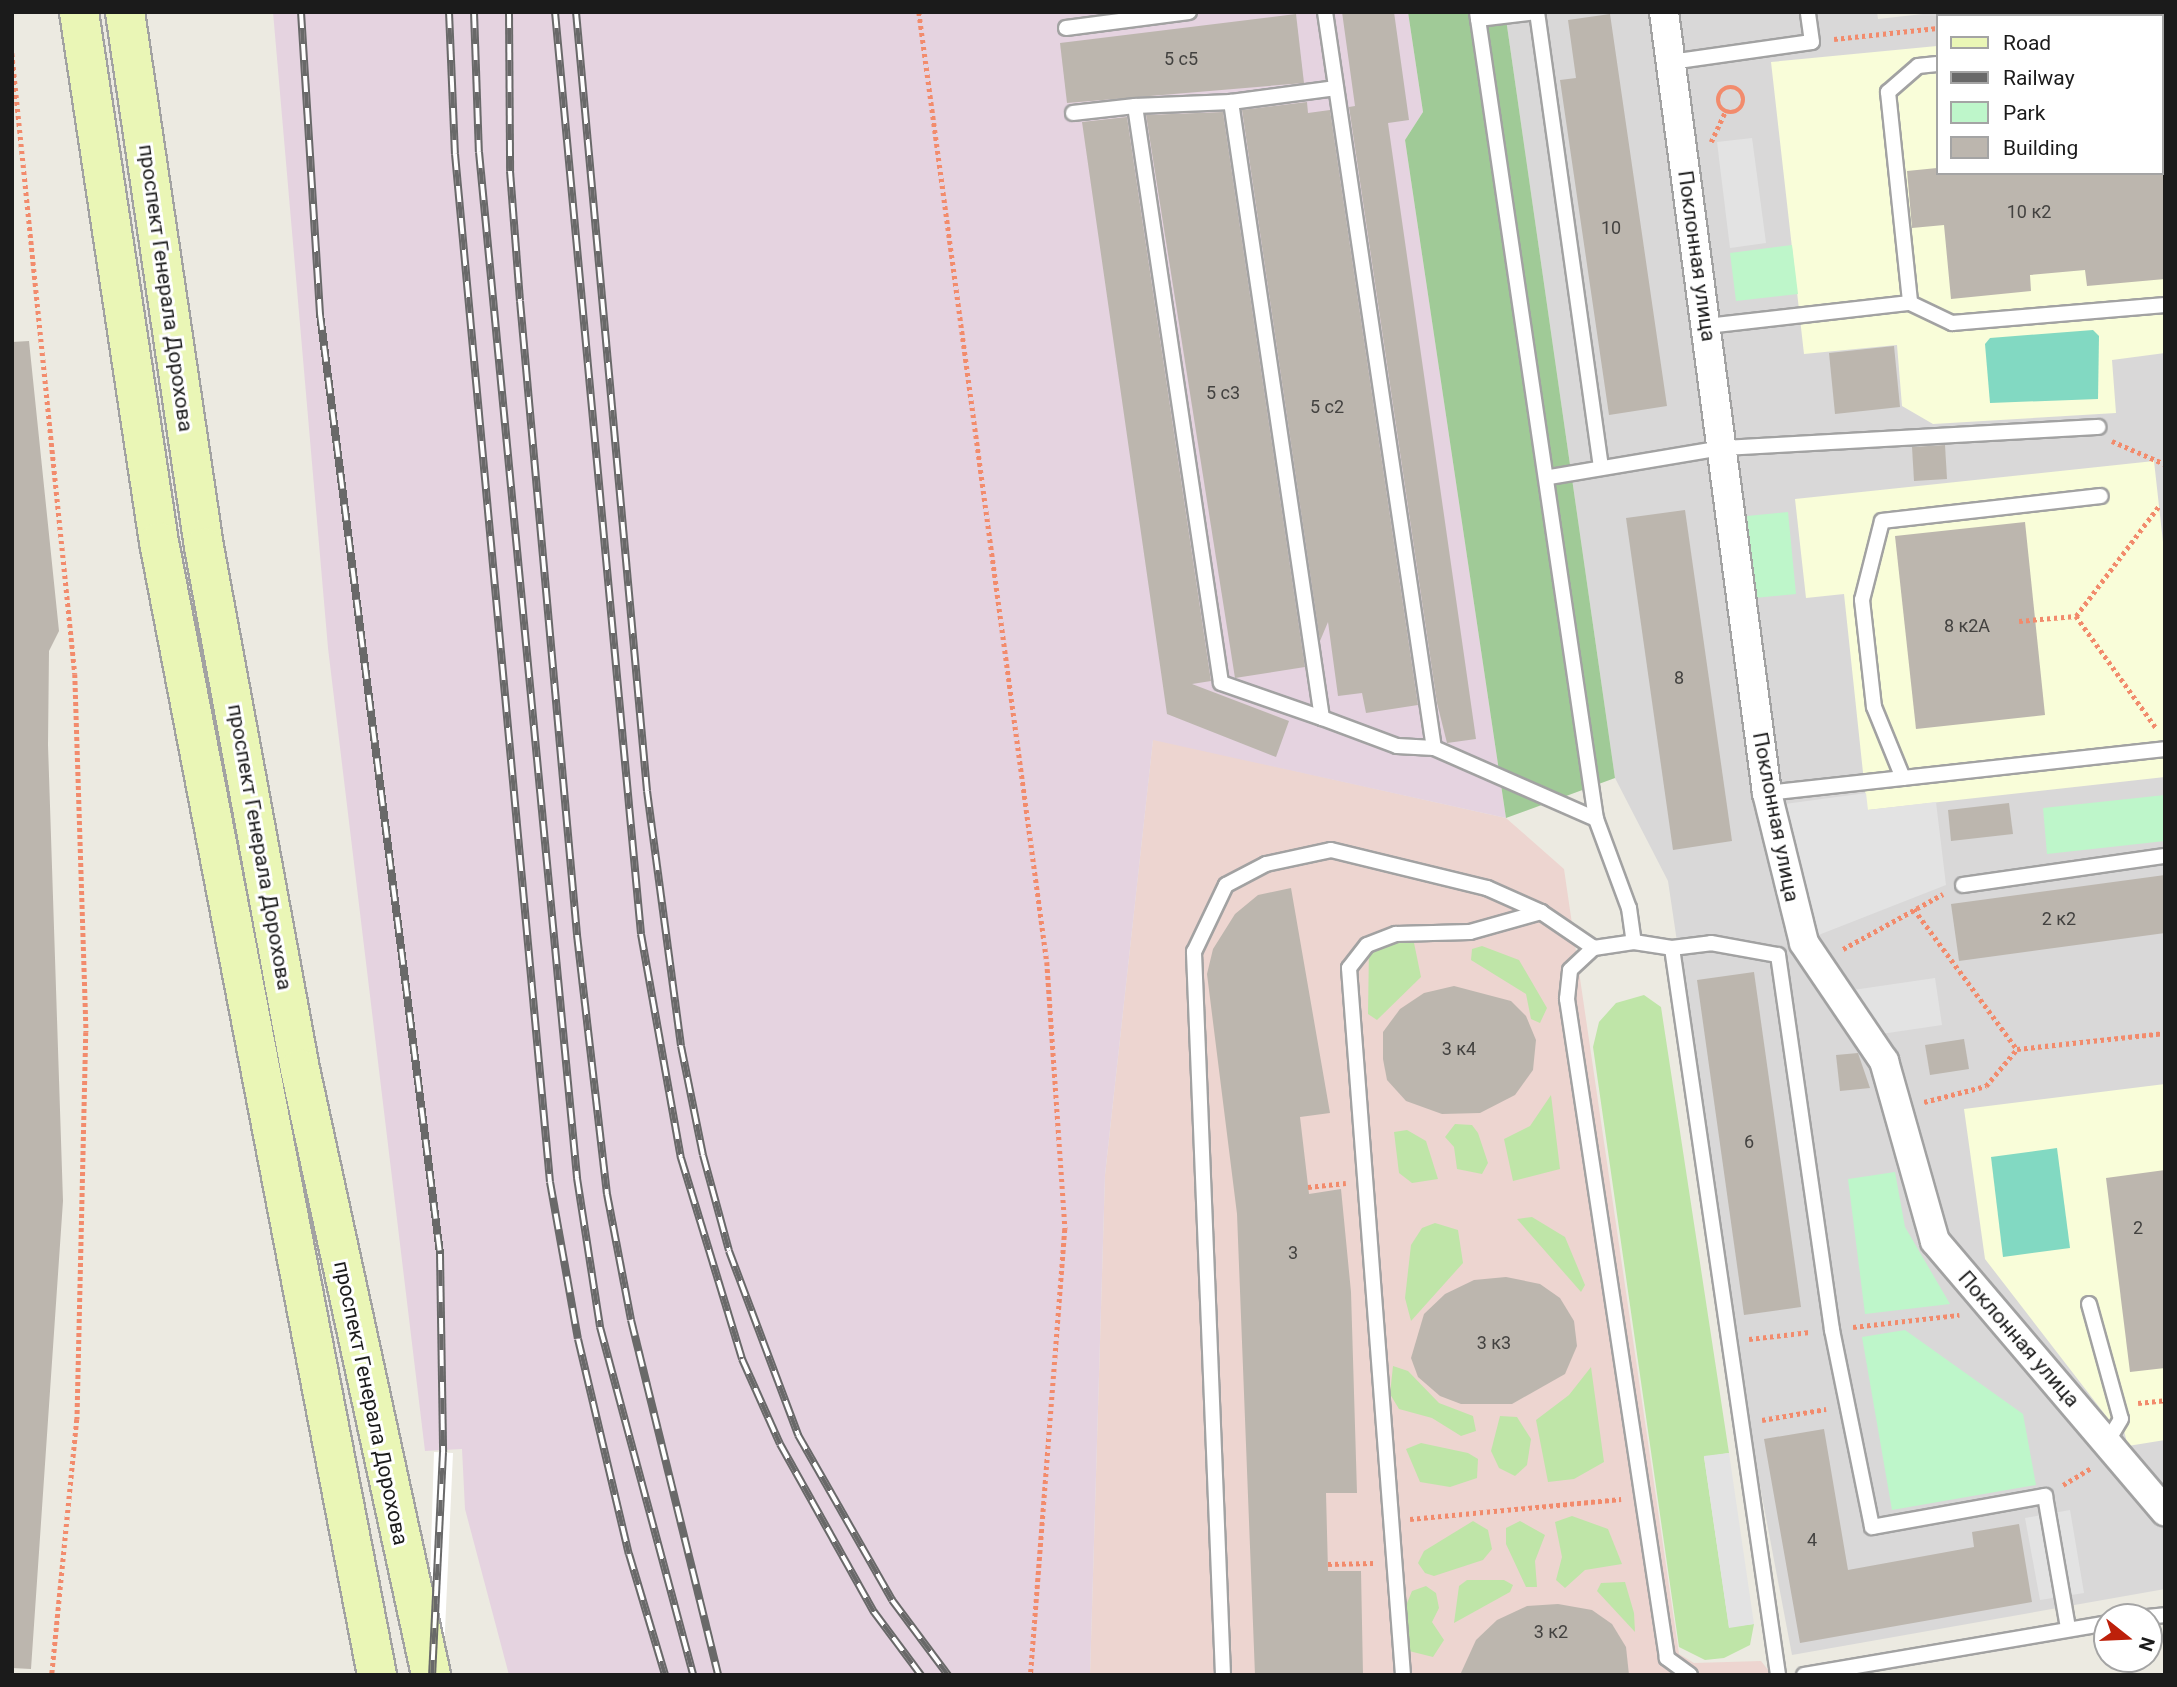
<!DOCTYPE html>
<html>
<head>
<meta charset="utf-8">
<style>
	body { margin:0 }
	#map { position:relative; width:2177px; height:1687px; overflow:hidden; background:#eceae1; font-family:Roboto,sans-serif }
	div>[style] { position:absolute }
	.residential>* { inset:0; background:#d9d8d8 }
	.commercial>* { inset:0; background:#edd5d0 }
	.industrial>* { inset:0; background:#e5d3e0 }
	.education>* { inset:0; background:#f9fdd9 }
	.grass>* { inset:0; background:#bfe5a8 }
	.forest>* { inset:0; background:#a0ca97 }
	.park>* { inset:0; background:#bef6ca }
	.pitch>* { inset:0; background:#82d9c2 }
	.parking>* { inset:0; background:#e3e3e3 }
	.pier>* { inset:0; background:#fff }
	.building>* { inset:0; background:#bcb6ae }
	.path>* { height:4.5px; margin-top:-2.25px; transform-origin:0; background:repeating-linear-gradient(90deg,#f28b6c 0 3.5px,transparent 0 7px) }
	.path>.ring { margin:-2.25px; padding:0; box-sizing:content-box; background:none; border:4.5px solid #f28b6c; border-radius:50% }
	.roads { filter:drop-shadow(2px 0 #a2a2a2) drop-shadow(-2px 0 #a2a2a2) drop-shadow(0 2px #a2a2a2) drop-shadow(0 -2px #a2a2a2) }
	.service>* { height:14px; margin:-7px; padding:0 7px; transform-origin:7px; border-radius:7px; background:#fff }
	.minor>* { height:28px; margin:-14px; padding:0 14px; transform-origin:14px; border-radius:14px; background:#fff }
	.secondary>* { height:38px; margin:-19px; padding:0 19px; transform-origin:19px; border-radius:19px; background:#eaf6b6 }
	.rail>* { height:8px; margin-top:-4px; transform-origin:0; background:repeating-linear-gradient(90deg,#fff 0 16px,#696969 0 32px); box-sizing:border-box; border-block:2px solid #696969 }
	span { translate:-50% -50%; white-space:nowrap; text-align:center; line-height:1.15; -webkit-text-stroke:6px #fff; paint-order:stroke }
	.number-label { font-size:18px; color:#434240 }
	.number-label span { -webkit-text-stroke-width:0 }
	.street-label { font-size:21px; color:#1b1b1b }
	.frame { position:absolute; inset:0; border:14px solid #1b1b1b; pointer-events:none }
	.legend { position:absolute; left:1936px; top:14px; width:228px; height:161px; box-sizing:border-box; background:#fff; border:2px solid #a4a4a4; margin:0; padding:9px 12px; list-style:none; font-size:21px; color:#1b1b1b }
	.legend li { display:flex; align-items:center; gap:14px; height:35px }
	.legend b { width:35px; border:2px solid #a4a4a4 }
	.north { position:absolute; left:2093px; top:1603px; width:70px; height:70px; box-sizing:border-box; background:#fff; border:2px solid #a4a4a4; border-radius:50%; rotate:108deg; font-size:19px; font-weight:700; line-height:28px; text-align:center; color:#1b1b1b }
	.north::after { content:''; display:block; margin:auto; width:24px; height:32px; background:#bd200a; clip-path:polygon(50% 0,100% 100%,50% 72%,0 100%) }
</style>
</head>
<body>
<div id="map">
	<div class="residential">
		<i style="clip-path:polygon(evenodd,1505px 12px,1877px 12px,1878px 19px,1941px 12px,2165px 12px,2165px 1589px,1792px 1655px,1749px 1428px,1668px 881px,1615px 778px,1505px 12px,1937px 16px,2161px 16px,2161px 173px,1937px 173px,1937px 16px)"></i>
	</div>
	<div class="commercial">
		<i style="clip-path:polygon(1153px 739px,1506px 818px,1564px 869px,1679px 1654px,1694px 1663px,1761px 1661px,1772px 1675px,1090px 1675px,1105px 1175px)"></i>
	</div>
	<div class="industrial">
		<i style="clip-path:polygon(273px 12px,1408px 12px,1423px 112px,1405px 140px,1506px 818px,1153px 740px,1105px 1175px,1090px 1675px,509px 1675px,465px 1509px,462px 1449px,425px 1451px,328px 648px)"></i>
	</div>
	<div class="education">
		<i style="clip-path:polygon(2161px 23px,2165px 353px,2112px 360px,2116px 413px,1933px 424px,1902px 406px,1897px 345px,1804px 354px,1771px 62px,1937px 46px,1937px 173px,2161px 173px)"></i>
		<i style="clip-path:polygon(2154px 461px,2165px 560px,2165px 777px,1867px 810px,1844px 594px,1806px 598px,1795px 499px)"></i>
		<i style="clip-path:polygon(2165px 1084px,2165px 1440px,2128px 1446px,2121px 1420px,2110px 1421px,1985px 1259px,1964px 1109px)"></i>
	</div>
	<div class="grass">
		<i style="clip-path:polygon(1413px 938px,1421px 977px,1377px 1020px,1368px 1014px,1369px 947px,1383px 939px)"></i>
		<i style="clip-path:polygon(1482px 946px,1519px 960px,1547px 1008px,1540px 1023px,1531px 1019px,1526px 994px,1471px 960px,1472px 949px)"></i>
		<i style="clip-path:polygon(1644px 995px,1661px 1007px,1729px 1453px,1704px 1457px,1729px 1627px,1754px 1624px,1750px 1645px,1724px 1658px,1705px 1660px,1679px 1647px,1593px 1047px,1599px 1022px,1616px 1003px)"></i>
		<i style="clip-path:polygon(1551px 1095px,1560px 1169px,1513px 1181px,1504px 1139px,1530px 1126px)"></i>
		<i style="clip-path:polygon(1455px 1124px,1472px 1125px,1478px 1133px,1488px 1163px,1482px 1174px,1457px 1169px,1454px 1147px,1445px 1137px)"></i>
		<i style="clip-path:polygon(1407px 1130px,1426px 1141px,1438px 1179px,1412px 1183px,1399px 1173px,1394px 1132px)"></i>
		<i style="clip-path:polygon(1532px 1217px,1565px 1237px,1585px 1285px,1581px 1292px,1517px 1219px)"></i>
		<i style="clip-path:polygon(1435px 1223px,1458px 1230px,1463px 1263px,1411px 1321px,1405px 1298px,1411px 1245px,1422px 1228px)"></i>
		<i style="clip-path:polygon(1393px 1366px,1408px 1371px,1439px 1403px,1473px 1416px,1476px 1431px,1461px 1436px,1432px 1418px,1399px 1409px,1390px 1394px)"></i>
		<i style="clip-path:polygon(1591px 1367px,1604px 1462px,1574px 1479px,1548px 1482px,1536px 1420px,1569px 1395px)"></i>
		<i style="clip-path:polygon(1500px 1416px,1517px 1417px,1531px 1439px,1527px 1465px,1515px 1476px,1499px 1468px,1491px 1451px)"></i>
		<i style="clip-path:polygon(1421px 1443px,1468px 1453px,1478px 1459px,1477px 1478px,1450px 1487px,1420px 1482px,1406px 1449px)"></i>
		<i style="clip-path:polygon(1572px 1516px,1608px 1529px,1622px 1564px,1585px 1570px,1565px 1588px,1556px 1580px,1562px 1557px,1555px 1522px)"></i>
		<i style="clip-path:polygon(1473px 1521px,1488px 1530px,1492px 1549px,1483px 1560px,1434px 1576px,1425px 1573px,1418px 1563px,1424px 1551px)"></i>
		<i style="clip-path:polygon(1520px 1521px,1545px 1535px,1535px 1561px,1537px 1587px,1526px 1587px,1506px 1544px,1506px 1528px)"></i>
		<i style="clip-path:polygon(1467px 1580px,1504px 1580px,1513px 1585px,1510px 1592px,1454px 1623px,1459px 1586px)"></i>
		<i style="clip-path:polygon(1625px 1582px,1634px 1613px,1635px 1632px,1597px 1591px,1601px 1583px)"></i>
		<i style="clip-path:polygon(1426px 1586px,1436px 1593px,1439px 1608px,1432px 1622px,1444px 1640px,1433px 1657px,1409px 1651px,1405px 1641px,1405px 1608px,1412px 1591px)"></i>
	</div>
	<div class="forest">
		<i style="clip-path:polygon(1408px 12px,1505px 12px,1615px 778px,1506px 818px,1405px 140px,1423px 112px)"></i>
	</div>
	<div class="park">
		<i style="clip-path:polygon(1792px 245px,1798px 294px,1736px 301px,1730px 253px)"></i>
		<i style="clip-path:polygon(1788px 512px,1796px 594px,1755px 598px,1747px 516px)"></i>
		<i style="clip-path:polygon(2165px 795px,2165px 841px,2047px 854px,2043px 808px)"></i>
		<i style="clip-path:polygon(1895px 1172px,1905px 1227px,1950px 1304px,1865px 1314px,1848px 1179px)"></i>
		<i style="clip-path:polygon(1905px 1330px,2023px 1414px,2036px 1485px,1892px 1510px,1862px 1337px)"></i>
	</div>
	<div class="pitch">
		<i style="clip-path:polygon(2093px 330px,2099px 336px,2098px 399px,1990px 403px,1985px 344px,1990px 338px)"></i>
		<i style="clip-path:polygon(2057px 1148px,2070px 1248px,2003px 1257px,1991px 1157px)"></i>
	</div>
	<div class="parking">
		<i style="clip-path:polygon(1752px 138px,1766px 243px,1730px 248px,1717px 142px)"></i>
		<i style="clip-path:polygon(1866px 793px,1868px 810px,1936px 802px,1946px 885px,1816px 936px,1798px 903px,1785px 804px)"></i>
		<i style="clip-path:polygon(1935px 978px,1942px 1025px,1881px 1034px,1853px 990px)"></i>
		<i style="clip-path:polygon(1729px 1453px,1754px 1624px,1729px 1628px,1704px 1456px)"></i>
		<i style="clip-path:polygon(2070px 1510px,2084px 1593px,2040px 1600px,2025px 1518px)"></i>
	</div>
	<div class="pier">
		<i style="clip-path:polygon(434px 1452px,453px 1453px,443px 1675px,429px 1610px)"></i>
	</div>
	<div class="building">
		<i style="clip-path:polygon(1342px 12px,1394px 12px,1409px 120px,1388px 123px,1476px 739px,1447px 743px,1437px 703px,1349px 107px,1355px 106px)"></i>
		<i style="clip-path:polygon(1296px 14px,1304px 83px,1067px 103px,1060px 43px)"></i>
		<i style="clip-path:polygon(1610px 14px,1667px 406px,1609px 415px,1560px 80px,1576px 78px,1568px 20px)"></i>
		<i style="clip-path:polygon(1307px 102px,1308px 113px,1330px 110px,1418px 705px,1366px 713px,1362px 693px,1338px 696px,1328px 622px,1320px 641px,1242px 110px)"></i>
		<i style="clip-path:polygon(1223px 112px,1305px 667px,1235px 678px,1146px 115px)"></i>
		<i style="clip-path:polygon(1127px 117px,1211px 681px,1192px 684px,1289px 721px,1276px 757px,1167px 714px,1082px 122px)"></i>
		<i style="clip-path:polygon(1937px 168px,1937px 173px,2165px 173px,2165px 279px,2087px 286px,2085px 270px,2030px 275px,2031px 291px,1951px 299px,1944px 225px,1912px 228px,1907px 171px)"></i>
		<i style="clip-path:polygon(29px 341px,59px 631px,49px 651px,48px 745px,63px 1201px,31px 1669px,12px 1668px,12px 342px)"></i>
		<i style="clip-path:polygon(1894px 346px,1900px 407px,1835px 414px,1829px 353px)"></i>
		<i style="clip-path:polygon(1945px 445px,1947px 479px,1914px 481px,1912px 447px)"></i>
		<i style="clip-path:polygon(1685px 510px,1732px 841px,1673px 850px,1626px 518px)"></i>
		<i style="clip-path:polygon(2025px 522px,2045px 715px,1916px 729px,1895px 536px)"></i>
		<i style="clip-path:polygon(2009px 803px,2013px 834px,1951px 841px,1948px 810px)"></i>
		<i style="clip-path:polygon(2165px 875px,2165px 933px,1959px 961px,1951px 904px)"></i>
		<i style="clip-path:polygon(1291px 888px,1330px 1113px,1300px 1117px,1309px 1194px,1341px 1189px,1351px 1292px,1357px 1493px,1326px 1493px,1328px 1571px,1361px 1571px,1363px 1675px,1255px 1675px,1237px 1214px,1207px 974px,1213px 949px,1235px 914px,1258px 895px)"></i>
		<i style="clip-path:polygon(1754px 972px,1801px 1307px,1744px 1315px,1697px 980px)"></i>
		<i style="clip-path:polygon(1454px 986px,1511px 1001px,1526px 1016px,1536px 1040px,1533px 1070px,1515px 1095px,1480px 1113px,1442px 1114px,1406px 1101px,1387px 1080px,1383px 1059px,1383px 1032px,1400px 1009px,1424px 993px)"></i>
		<i style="clip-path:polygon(1964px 1039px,1969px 1069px,1930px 1075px,1925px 1045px)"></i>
		<i style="clip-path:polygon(1858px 1053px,1870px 1088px,1840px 1091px,1836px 1055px)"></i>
		<i style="clip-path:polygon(2165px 1170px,2165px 1368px,2130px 1372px,2106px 1178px)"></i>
		<i style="clip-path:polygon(1506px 1277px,1540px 1284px,1560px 1298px,1574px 1321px,1577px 1346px,1565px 1374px,1512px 1404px,1461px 1404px,1440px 1396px,1418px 1377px,1411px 1358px,1424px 1314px,1445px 1294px,1474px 1280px)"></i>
		<i style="clip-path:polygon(1824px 1429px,1848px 1570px,1974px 1547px,1972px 1532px,2019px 1524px,2032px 1602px,1800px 1643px,1764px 1439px)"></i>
		<i style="clip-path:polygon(1558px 1604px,1592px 1610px,1612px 1624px,1626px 1647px,1629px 1675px,1460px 1675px,1476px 1640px,1497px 1620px,1527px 1606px)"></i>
	</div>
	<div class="path">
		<i style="left:919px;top:12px;width:959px;rotate:82.33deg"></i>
		<i style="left:1047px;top:962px;width:268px;rotate:86.1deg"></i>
		<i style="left:1065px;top:1229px;width:447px;rotate:94.4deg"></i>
		<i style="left:2053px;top:16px;width:33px;rotate:-7deg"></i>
		<i style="left:1834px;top:39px;width:104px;rotate:-6.1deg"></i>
		<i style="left:12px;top:53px;width:624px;rotate:84.21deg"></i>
		<i style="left:75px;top:674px;width:358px;rotate:88.2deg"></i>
		<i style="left:86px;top:1032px;width:387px;rotate:91.3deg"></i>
		<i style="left:77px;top:1419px;width:257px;rotate:95.6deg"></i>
		<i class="ring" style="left:1718px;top:87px;width:21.5px;height:21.5px"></i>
		<i style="left:1711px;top:142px;width:33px;rotate:-65deg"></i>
		<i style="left:2112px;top:441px;width:58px;rotate:23.5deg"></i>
		<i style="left:2076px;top:616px;width:139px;rotate:54.4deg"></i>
		<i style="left:2019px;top:621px;width:57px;rotate:-5deg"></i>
		<i style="left:2076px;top:616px;width:138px;rotate:-53deg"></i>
		<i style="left:1914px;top:909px;width:174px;rotate:53.7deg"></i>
		<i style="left:2017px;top:1049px;width:149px;rotate:-6.2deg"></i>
		<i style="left:1843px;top:949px;width:114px;rotate:-28.8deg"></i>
		<i style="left:1924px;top:1102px;width:64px;rotate:-14.5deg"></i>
		<i style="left:1986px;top:1086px;width:48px;rotate:-50deg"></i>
		<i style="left:1308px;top:1187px;width:38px;rotate:-6deg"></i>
		<i style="left:1853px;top:1327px;width:107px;rotate:-6.5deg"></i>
		<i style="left:1749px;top:1339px;width:61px;rotate:-6.5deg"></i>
		<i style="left:2138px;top:1403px;width:27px;rotate:-6deg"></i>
		<i style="left:1762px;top:1420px;width:65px;rotate:-9.8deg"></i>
		<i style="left:2063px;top:1485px;width:33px;rotate:-31deg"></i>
		<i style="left:1410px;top:1519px;width:212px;rotate:-5.4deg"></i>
		<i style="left:1328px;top:1564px;width:45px;rotate:-1.3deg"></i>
	</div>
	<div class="roads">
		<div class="service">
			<i style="left:1325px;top:12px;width:744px;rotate:81.58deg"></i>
			<i style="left:1434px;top:748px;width:37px;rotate:-177deg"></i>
			<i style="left:1397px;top:746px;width:80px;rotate:-159.5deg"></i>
			<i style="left:1322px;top:718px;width:623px;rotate:-98.4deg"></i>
			<i style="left:1231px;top:102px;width:106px;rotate:-7.6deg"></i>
			<i style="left:1477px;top:12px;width:7px;rotate:82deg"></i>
			<i style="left:1478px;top:19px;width:59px;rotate:-6.8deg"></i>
			<i style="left:1537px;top:12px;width:460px;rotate:82deg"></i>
			<i style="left:1478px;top:19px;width:809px;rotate:81.61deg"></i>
			<i style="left:1596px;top:819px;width:95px;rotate:69.7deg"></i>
			<i style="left:1629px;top:908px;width:34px;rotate:82deg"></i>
			<i style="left:1066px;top:28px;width:124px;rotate:-7.4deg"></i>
			<i style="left:2161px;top:46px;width:5px;rotate:37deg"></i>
			<i style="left:1671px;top:62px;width:142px;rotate:-8.1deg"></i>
			<i style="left:1812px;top:42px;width:30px;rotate:-98deg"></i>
			<i style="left:1937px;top:64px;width:19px;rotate:174deg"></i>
			<i style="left:1918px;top:66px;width:40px;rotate:139deg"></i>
			<i style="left:1888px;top:92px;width:212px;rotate:84deg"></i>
			<i style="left:1910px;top:303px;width:47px;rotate:25.5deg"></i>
			<i style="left:1952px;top:323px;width:214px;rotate:-4.8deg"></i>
			<i style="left:1231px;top:102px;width:96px;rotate:177.6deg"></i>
			<i style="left:1135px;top:106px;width:583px;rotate:81.52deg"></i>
			<i style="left:1221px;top:683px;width:107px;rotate:19.1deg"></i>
			<i style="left:1073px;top:113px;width:62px;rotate:-6.4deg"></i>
			<i style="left:1707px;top:326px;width:204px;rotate:-6.5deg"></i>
			<i style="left:1550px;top:477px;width:174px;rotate:-9.6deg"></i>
			<i style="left:1722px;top:448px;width:377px;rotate:-3.2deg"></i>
			<i style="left:1434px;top:748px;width:177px;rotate:23.7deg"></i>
			<i style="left:1903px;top:778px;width:77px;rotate:-112.2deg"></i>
			<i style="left:1874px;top:707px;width:108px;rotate:-96.4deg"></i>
			<i style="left:1862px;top:600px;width:81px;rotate:-75.8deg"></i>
			<i style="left:1882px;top:521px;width:220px;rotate:-6.5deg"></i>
			<i style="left:1767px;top:793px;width:400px;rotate:-6.3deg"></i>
			<i style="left:1963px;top:885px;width:204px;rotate:-8.2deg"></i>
			<i style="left:1672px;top:948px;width:735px;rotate:81.7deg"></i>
			<i style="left:2089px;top:1304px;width:119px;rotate:74.5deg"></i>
			<i style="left:2121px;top:1419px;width:27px;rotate:121deg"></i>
			<i style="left:2147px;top:1617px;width:18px;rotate:-6deg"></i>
			<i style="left:1223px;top:1675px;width:724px;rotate:-92.3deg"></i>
			<i style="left:1194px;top:952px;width:74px;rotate:-64.5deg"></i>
			<i style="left:1226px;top:885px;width:45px;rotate:-27.7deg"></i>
			<i style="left:1266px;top:864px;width:66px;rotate:-12.2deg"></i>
			<i style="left:1331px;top:850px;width:161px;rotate:13.7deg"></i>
			<i style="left:1487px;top:888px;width:59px;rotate:24deg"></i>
			<i style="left:1541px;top:912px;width:64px;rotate:34.2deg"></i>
			<i style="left:1403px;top:1675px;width:709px;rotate:-94.37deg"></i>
			<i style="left:1349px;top:968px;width:29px;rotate:-52deg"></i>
			<i style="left:1367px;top:945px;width:31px;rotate:-21deg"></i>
			<i style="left:1396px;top:934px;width:74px;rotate:-1.5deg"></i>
			<i style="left:1470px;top:932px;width:74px;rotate:-15.7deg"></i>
			<i style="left:1690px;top:1675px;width:29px;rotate:-144deg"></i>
			<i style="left:1667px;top:1658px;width:667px;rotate:-98.63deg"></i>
			<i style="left:1567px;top:999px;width:29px;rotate:-84deg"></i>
			<i style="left:1570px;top:970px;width:33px;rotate:-43deg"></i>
			<i style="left:1594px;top:948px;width:40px;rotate:-8.5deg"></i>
			<i style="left:1634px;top:942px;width:38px;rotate:9deg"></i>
			<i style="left:1672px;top:948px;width:39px;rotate:-7deg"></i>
			<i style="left:1711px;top:943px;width:68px;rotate:10.2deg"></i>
			<i style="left:1778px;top:955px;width:379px;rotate:81.8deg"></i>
			<i style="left:1832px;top:1330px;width:201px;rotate:78.5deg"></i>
			<i style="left:1872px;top:1527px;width:176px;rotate:-10.2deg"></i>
			<i style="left:2045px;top:1496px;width:134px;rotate:80.1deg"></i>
			<i style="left:1804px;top:1675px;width:307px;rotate:-9.7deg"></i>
		</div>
		<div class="minor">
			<i style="left:1664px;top:12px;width:788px;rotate:82.49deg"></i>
			<i style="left:1767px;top:793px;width:154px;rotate:76.1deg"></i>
			<i style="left:1804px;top:943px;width:143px;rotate:55.9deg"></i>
			<i style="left:1884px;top:1061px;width:187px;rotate:74.2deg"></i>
			<i style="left:1935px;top:1241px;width:355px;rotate:49.6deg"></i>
		</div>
		<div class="secondary">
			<i style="left:79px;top:12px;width:536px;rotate:81.42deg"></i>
			<i style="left:159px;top:542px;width:1154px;rotate:79.11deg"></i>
			<i style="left:125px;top:12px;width:541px;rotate:81.6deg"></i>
			<i style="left:204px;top:547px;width:531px;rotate:79.58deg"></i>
			<i style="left:300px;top:1069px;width:620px;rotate:77.8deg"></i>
		</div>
	</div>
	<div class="rail">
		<i style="left:301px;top:12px;width:303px;rotate:86.4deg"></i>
		<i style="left:320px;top:314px;width:948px;rotate:82.72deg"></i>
		<i style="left:440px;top:1254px;width:198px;rotate:89.1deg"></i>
		<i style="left:443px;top:1452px;width:223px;rotate:92.8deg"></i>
		<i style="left:449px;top:12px;width:142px;rotate:87.6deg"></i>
		<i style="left:455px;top:154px;width:1032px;rotate:84.72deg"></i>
		<i style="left:550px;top:1182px;width:159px;rotate:79.9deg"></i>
		<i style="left:578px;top:1339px;width:221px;rotate:76.7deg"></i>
		<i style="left:629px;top:1554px;width:126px;rotate:73.4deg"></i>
		<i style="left:474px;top:12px;width:140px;rotate:88deg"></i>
		<i style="left:479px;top:152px;width:1031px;rotate:84.54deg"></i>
		<i style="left:577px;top:1178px;width:151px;rotate:81.2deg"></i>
		<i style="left:600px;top:1327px;width:360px;rotate:75deg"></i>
		<i style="left:509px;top:12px;width:159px;rotate:89.6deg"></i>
		<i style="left:510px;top:171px;width:130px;rotate:85.6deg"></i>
		<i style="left:520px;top:301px;width:637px;rotate:84.86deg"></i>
		<i style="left:577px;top:935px;width:261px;rotate:83.4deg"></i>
		<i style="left:607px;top:1194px;width:128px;rotate:79.2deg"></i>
		<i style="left:631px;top:1320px;width:366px;rotate:76.2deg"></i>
		<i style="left:555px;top:12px;width:926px;rotate:84.67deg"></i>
		<i style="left:641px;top:934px;width:228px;rotate:79.9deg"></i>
		<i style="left:681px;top:1158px;width:210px;rotate:73.1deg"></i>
		<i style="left:742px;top:1359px;width:93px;rotate:65.9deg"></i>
		<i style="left:780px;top:1444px;width:193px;rotate:60.8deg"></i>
		<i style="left:874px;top:1612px;width:79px;rotate:53.3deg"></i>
		<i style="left:576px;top:12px;width:782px;rotate:84.79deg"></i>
		<i style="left:647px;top:791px;width:257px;rotate:82.4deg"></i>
		<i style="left:681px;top:1046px;width:111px;rotate:78.6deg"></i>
		<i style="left:703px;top:1155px;width:99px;rotate:74.8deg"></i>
		<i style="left:729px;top:1251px;width:197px;rotate:69.4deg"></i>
		<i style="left:798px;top:1435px;width:190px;rotate:60.3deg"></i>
		<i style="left:892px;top:1600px;width:94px;rotate:53.3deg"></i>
	</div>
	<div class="number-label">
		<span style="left:1181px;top:59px">5 с5</span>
		<span style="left:2029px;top:212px">10 к2</span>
		<span style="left:1611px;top:228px">10</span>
		<span style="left:1223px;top:393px">5 с3</span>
		<span style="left:1327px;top:407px">5 с2</span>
		<span style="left:1967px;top:626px">8 к2А</span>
		<span style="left:1679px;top:678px">8</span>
		<span style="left:2059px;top:919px">2 к2</span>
		<span style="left:1459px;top:1049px">3 к4</span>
		<span style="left:1749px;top:1142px">6</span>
		<span style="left:2138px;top:1228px">2</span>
		<span style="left:1293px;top:1253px">3</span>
		<span style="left:1494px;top:1343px">3 к3</span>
		<span style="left:1812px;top:1540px">4</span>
		<span style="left:1551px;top:1632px">3 к2</span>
	</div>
	<div class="street-label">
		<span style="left:1697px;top:256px;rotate:82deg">Поклонная улица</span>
		<span style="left:166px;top:288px;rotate:82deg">проспект Генерала Дорохова</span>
		<span style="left:1776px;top:817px;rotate:79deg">Поклонная улица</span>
		<span style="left:260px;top:847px;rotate:80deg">проспект Генерала Дорохова</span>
		<span style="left:2019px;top:1339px;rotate:49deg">Поклонная улица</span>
		<span style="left:371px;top:1403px;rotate:78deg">проспект Генерала Дорохова</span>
	</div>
	<div class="frame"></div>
	<ul class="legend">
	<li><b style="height:9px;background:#eaf6b6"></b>Road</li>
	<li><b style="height:9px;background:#696969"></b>Railway</li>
	<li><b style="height:19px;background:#bef6ca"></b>Park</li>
	<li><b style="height:19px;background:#bcb6ae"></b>Building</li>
	</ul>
	<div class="north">N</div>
</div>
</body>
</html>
